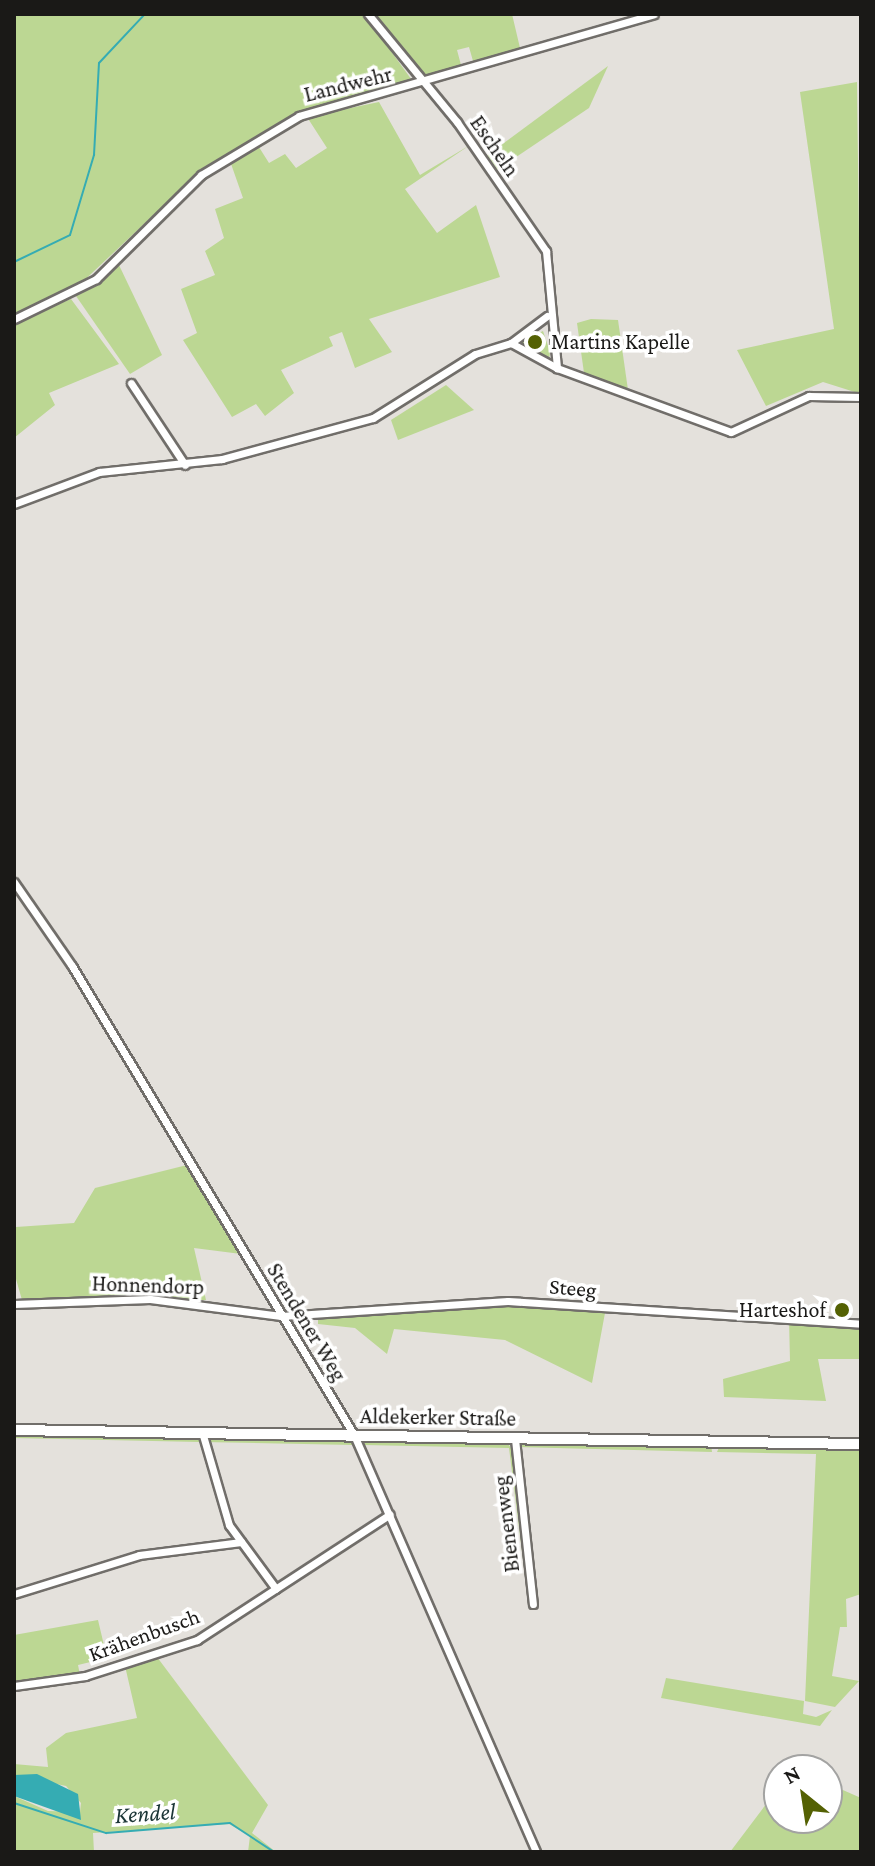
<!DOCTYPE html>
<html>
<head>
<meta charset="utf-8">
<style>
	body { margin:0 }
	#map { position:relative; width:875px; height:1866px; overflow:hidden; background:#e4e1dc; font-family:"Crimson Pro",serif }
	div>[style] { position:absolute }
	.green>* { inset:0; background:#bcd793 }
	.water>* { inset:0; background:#35acb3 }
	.stream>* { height:2px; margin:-1px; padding:0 1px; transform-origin:1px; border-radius:1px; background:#35acb3 }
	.roads { filter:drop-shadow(2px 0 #716e6a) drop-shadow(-2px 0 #716e6a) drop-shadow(0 2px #716e6a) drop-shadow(0 -2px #716e6a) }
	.street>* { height:7px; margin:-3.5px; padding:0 3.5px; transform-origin:3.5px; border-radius:3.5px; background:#fff }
	.secondary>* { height:10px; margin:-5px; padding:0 5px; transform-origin:5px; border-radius:5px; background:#fff }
	.dots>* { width:22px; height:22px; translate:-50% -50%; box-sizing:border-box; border:4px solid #fff; border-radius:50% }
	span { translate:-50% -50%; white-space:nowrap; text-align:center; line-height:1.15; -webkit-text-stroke:7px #fff; paint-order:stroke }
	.street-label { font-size:22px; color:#1a1917 }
	.poi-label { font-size:22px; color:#1a1917 }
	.left { translate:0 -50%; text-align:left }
	.right { translate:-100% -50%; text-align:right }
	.water-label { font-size:24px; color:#1b3536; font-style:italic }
	.frame { position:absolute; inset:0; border:16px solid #1a1917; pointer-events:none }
	.north { position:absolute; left:763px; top:1754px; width:80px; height:80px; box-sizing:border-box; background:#fff; border:2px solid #a3a3a2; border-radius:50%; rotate:330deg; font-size:22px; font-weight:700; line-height:32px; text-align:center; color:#1a1917 }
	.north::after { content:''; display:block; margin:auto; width:28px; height:36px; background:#546103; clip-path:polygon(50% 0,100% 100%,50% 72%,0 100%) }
</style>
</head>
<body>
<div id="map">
	<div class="green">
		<i style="clip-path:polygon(14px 14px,364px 14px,414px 83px,298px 114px,197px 174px,74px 290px,14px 316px)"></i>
		<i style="clip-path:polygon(371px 14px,512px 14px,520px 48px,473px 61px,469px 47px,457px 50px,461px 65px,420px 79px)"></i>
		<i style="clip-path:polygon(608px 66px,589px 108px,494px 172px,485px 157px)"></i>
		<i style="clip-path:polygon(857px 82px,861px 394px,823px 382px,766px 406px,737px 350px,834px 329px,800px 92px)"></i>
		<i style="clip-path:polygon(379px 102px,420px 175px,470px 145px,405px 189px,437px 233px,476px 205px,500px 277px,369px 319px,392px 352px,355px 368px,342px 332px,329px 337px,333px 346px,281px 370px,294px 393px,265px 416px,256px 404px,232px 417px,183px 340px,197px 333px,181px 289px,215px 275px,205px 251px,224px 238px,215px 209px,243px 198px,230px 161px,257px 144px,269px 163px,285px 154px,296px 168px,327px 148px,307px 117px)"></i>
		<i style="clip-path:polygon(118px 263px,162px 355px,130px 374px,76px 296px)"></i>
		<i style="clip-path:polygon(71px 299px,119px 364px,49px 393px,55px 405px,14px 438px,14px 322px)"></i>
		<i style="clip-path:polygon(591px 319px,618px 320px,628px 390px,584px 373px,577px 323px)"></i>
		<i style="clip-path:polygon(543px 331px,550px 352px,549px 360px,518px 343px)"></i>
		<i style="clip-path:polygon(446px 385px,474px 410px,398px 440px,391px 420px)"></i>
		<i style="clip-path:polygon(187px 1165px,241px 1254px,194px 1248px,206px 1300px,22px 1300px,14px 1272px,16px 1227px,74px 1223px,95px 1188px)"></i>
		<i style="clip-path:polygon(513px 1305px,605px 1313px,592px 1383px,505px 1340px,394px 1329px,387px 1354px,355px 1328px,318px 1324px,318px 1315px)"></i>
		<i style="clip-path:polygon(789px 1319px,861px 1326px,861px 1359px,818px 1359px,826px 1401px,724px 1397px,723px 1379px,790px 1361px)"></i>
		<i style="clip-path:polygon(14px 1433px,199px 1437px,199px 1442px,14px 1438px)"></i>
		<i style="clip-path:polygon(204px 1437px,351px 1440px,354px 1445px,203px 1442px)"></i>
		<i style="clip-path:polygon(366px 1439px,506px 1441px,511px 1448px,518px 1489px,528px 1600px,509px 1448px,364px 1445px)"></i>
		<i style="clip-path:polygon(520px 1441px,711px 1444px,712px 1452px,517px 1447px)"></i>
		<i style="clip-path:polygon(720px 1445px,861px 1447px,861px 1594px,846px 1599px,847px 1627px,840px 1627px,832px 1676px,859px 1681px,835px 1707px,805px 1701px,816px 1454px,717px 1452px)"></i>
		<i style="clip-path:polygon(98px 1620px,107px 1658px,78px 1665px,80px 1675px,14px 1684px,14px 1635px)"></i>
		<i style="clip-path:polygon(157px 1657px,268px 1805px,252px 1833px,276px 1852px,248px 1852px,250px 1836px,229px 1824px,93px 1833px,94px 1852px,14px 1852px,14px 1796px,48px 1811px,80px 1812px,81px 1803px,66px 1786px,14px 1775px,14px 1764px,48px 1767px,46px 1748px,66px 1733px,137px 1718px,125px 1666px)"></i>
		<i style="clip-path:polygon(666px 1678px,804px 1701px,803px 1714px,816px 1717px,832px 1710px,820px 1726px,661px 1698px)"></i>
		<i style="clip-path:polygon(827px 1783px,861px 1798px,861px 1852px,730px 1852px,779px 1787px,779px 1818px,827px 1818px)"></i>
	</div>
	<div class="water">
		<i style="clip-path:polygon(37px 1774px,78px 1794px,81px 1820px,14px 1796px,14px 1775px)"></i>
	</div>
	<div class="stream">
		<i style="left:14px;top:262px;width:62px;rotate:-25.7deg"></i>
		<i style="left:70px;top:235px;width:84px;rotate:-73.3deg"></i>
		<i style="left:94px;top:155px;width:92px;rotate:-86.9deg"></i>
		<i style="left:99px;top:63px;width:67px;rotate:-46.8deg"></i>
		<i style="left:14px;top:1803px;width:97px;rotate:18.1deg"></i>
		<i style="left:106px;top:1833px;width:124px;rotate:-4.6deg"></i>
		<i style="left:230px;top:1823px;width:53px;rotate:33.4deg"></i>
	</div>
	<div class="roads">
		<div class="street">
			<i style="left:368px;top:14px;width:140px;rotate:50.5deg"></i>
			<i style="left:457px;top:122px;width:157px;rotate:55.4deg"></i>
			<i style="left:546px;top:251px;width:118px;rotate:84.6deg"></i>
			<i style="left:14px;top:319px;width:91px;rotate:-26deg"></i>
			<i style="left:96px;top:279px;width:148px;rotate:-44.7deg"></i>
			<i style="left:201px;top:175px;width:114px;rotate:-31deg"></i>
			<i style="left:299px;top:116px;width:369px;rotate:-16deg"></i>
			<i style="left:511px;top:343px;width:45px;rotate:-36.9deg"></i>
			<i style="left:131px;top:383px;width:98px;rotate:56.6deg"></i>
			<i style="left:14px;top:504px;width:91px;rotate:-20.6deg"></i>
			<i style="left:99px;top:472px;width:124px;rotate:-6deg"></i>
			<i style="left:222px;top:459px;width:156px;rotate:-15.2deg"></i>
			<i style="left:373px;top:418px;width:120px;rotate:-32.1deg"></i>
			<i style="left:475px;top:354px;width:38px;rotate:-17deg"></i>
			<i style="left:511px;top:343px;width:52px;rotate:28.5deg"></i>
			<i style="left:557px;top:368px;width:185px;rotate:20.2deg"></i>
			<i style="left:731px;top:432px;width:86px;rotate:-24.8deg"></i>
			<i style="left:809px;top:396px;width:52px;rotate:1.1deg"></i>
			<i style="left:14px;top:882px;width:102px;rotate:55.4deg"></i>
			<i style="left:72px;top:966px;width:547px;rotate:58.98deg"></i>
			<i style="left:354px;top:1435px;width:455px;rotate:66.4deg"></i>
			<i style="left:14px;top:1304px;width:136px;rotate:-2.1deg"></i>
			<i style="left:150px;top:1299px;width:132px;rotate:7.4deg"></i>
			<i style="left:281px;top:1316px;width:227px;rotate:-3.8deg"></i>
			<i style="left:508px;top:1301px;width:354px;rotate:3.7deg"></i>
			<i style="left:202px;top:1432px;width:97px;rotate:73.8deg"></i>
			<i style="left:229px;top:1525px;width:79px;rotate:53.7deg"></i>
			<i style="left:515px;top:1439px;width:166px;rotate:83.8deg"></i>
			<i style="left:14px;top:1594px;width:131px;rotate:-17.3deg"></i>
			<i style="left:139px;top:1555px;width:103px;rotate:-7.3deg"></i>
			<i style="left:14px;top:1686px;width:72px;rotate:-8deg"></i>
			<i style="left:85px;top:1676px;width:118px;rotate:-17.8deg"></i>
			<i style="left:197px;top:1640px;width:230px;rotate:-33.1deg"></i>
		</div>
		<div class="secondary">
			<i style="left:14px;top:1430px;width:847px;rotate:0.95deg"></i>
		</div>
	</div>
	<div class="dots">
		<i style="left:535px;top:342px;background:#546103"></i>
		<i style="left:842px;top:1310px;background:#546103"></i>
	</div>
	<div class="street-label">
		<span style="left:348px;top:84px;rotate:-14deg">Landwehr</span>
		<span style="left:495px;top:146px;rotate:55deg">Escheln</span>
		<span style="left:148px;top:1285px;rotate:2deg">Honnendorp</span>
		<span style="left:573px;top:1288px;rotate:5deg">Steeg</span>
		<span style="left:307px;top:1322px;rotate:59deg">Stendener Weg</span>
		<span style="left:438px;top:1417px;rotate:1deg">Aldekerker Straße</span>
		<span style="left:506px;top:1524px;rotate:-97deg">Bienenweg</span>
		<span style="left:144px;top:1635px;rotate:-20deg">Krähenbusch</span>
	</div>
	<div class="poi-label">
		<span class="left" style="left:551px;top:342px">Martins Kapelle</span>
		<span class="right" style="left:826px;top:1310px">Harteshof</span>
	</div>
	<div class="water-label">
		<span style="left:145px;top:1813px;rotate:-4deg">Kendel</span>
	</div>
	<div class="frame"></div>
	<div class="north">N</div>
</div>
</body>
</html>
